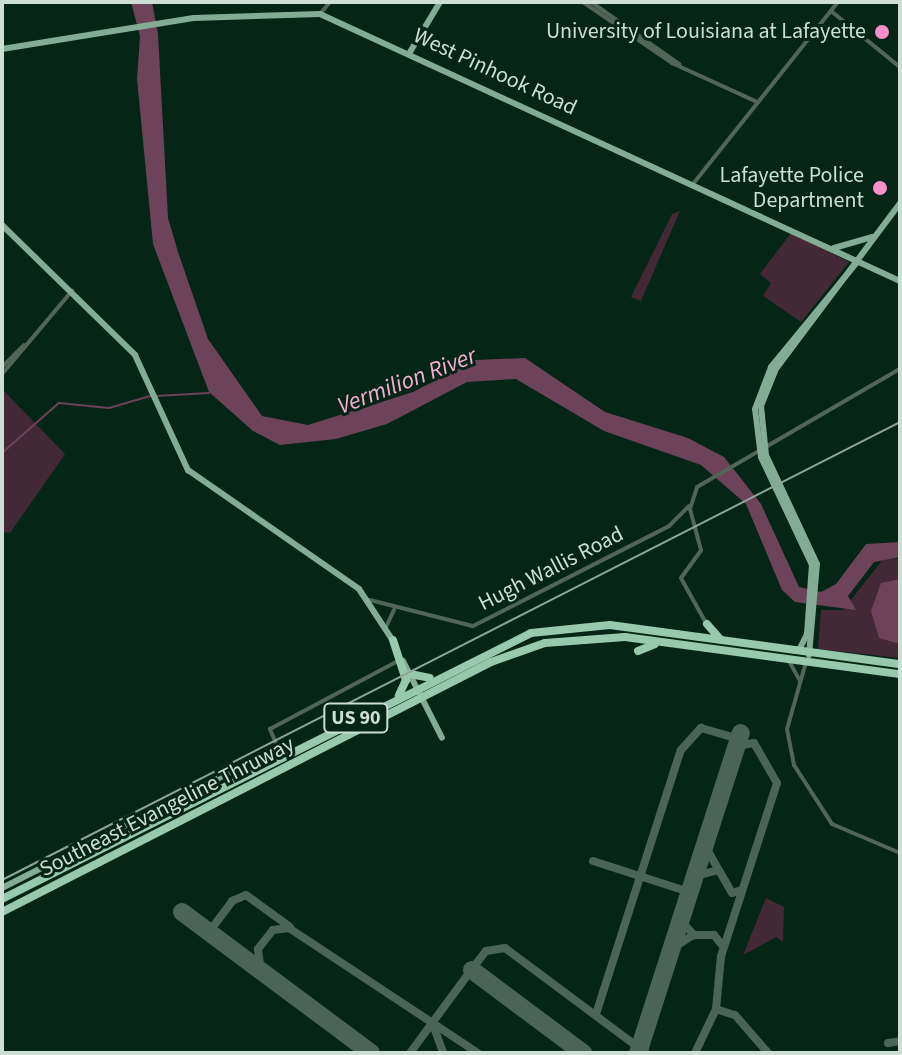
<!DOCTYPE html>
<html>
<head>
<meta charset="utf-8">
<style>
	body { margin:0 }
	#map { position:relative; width:902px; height:1055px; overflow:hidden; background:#052517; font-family:"Source Sans 3",sans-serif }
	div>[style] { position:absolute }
	.green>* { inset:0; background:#432836 }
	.water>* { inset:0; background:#6d4359 }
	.stream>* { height:2px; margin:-1px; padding:0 1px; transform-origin:1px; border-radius:1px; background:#6d4359 }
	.taxiway>* { height:8px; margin:-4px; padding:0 4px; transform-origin:4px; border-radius:4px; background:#4a6558 }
	.runway>* { height:18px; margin:-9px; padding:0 9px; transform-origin:9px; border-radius:9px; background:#4a6558 }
	.minor>* { height:4px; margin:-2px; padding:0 2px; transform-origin:2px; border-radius:2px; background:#516559 }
	.major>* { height:6px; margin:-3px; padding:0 3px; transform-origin:3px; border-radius:3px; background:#82ac95 }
	.highway>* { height:8px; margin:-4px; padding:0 4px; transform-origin:4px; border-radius:4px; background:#96c9ad }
	.rail>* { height:2px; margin:-1px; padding:0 1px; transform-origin:1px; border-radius:1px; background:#8fa599 }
	.dots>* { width:22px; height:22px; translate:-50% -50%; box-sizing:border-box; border:4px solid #052517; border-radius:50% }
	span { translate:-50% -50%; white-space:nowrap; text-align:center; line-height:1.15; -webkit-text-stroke:6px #052517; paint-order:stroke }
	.shield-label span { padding:2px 6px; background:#052517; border:2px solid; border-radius:6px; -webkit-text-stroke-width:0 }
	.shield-label { font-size:20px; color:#cddfd4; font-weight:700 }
	.poi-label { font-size:22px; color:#cddfd4 }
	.right { translate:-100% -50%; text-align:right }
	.street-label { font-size:22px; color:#cddfd4 }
	.water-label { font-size:24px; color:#f6aed3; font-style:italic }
	.frame { position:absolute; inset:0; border:4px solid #cddfd4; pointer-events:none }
</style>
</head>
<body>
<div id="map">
	<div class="green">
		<i style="clip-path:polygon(680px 211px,641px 301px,631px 297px,672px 214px)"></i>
		<i style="clip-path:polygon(791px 233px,849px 262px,801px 322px,763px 296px,771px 283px,760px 274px)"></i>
		<i style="clip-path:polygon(2px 389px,65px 454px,10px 533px,2px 532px)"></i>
		<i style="clip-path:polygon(884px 558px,900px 559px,900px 658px,818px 649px,821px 610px,843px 610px)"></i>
		<i style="clip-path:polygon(766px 898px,784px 907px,783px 942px,776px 937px,743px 955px)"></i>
	</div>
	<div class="water">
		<i style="clip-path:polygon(131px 2px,152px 2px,158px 34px,168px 218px,178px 252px,208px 339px,262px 416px,308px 425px,413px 392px,475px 360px,525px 358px,605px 412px,688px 438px,724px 457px,761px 504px,799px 587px,821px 592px,836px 584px,866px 544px,900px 542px,900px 557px,874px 562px,848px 596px,856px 610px,795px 602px,782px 590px,746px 504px,701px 465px,604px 431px,516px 379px,467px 382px,387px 424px,336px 439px,280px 445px,253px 431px,209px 392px,153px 244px,137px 79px,140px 36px)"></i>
		<i style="clip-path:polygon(900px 579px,900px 644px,879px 638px,871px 611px,881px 583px)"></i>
	</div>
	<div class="stream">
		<i style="left:156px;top:396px;width:53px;rotate:-3.2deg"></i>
		<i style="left:2px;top:453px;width:76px;rotate:-41.3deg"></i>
		<i style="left:59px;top:403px;width:50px;rotate:5.7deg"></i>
		<i style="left:109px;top:408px;width:43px;rotate:-16.3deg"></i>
	</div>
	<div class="taxiway">
		<i style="left:705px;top:846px;width:54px;rotate:60.1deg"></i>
		<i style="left:732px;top:893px;width:10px;rotate:-17deg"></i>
		<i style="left:593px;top:861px;width:101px;rotate:17.9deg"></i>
		<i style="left:695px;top:876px;width:21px;rotate:-14deg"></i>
		<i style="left:680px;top:920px;width:21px;rotate:47deg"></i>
		<i style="left:209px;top:932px;width:39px;rotate:-53deg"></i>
		<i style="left:232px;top:901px;width:15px;rotate:-23deg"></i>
		<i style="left:246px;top:895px;width:54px;rotate:36deg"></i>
		<i style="left:671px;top:949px;width:26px;rotate:-32deg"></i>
		<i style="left:693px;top:935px;width:21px"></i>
		<i style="left:714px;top:935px;width:14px;rotate:51deg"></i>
		<i style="left:261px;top:971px;width:22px;rotate:-98deg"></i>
		<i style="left:258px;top:949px;width:24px;rotate:-52deg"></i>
		<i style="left:273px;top:930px;width:16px;rotate:-7deg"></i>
		<i style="left:289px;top:928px;width:227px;rotate:33.5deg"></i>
		<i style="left:468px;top:974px;width:29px;rotate:-52deg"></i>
		<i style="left:486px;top:951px;width:19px;rotate:-9deg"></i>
		<i style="left:505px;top:948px;width:176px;rotate:36.7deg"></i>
		<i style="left:716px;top:1009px;width:20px;rotate:18deg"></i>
		<i style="left:735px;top:1015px;width:50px;rotate:49deg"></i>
		<i style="left:596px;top:1014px;width:277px;rotate:-72.2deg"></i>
		<i style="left:681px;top:750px;width:30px;rotate:-48deg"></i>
		<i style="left:701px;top:728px;width:32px;rotate:16deg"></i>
		<i style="left:732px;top:737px;width:10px;rotate:61deg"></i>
		<i style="left:737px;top:746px;width:17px;rotate:-10deg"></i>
		<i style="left:754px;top:743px;width:46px;rotate:60.1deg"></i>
		<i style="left:777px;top:783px;width:182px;rotate:107.9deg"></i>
		<i style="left:721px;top:956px;width:53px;rotate:95.4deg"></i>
		<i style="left:716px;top:1009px;width:49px;rotate:115.5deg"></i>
		<i style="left:432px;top:1022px;width:33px;rotate:70deg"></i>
		<i style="left:888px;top:1043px;width:12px;rotate:-9deg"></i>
		<i style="left:410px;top:1053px;width:99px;rotate:-53.6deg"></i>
	</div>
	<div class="runway">
		<i style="left:182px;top:912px;width:236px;rotate:36.7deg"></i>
		<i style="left:472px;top:970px;width:139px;rotate:36.8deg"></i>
		<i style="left:638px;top:1053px;width:336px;rotate:-72.2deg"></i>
	</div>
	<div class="minor">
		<i style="left:583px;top:2px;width:108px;rotate:34.4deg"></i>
		<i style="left:672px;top:63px;width:94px;rotate:24.6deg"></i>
		<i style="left:591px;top:2px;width:108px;rotate:35.2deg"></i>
		<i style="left:831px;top:11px;width:89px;rotate:39.1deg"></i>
		<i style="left:320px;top:14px;width:16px;rotate:-50deg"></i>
		<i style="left:693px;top:184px;width:233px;rotate:-51.5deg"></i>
		<i style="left:2px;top:367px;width:31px;rotate:-45deg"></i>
		<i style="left:2px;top:374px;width:109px;rotate:-49.9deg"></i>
		<i style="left:370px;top:600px;width:106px;rotate:14.2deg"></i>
		<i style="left:473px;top:626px;width:220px;rotate:-27deg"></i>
		<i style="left:669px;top:526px;width:28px;rotate:-45deg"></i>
		<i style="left:706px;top:623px;width:51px;rotate:-119.1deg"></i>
		<i style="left:681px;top:578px;width:34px;rotate:-54deg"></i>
		<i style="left:701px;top:550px;width:42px;rotate:-105deg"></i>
		<i style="left:690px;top:509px;width:23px;rotate:-72deg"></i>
		<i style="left:697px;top:487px;width:235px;rotate:-30.2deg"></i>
		<i style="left:386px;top:627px;width:19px;rotate:-65deg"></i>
		<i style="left:789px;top:661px;width:23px;rotate:61deg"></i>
		<i style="left:806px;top:662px;width:70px;rotate:105.8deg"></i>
		<i style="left:787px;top:729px;width:37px;rotate:79deg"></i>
		<i style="left:794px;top:765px;width:70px;rotate:57.2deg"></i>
		<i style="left:832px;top:824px;width:74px;rotate:23.1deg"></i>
		<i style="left:278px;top:748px;width:21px;rotate:-113deg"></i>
		<i style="left:270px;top:729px;width:145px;rotate:-28deg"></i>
	</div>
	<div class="major">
		<i style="left:2px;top:49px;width:194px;rotate:-9.2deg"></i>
		<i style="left:194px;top:18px;width:126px;rotate:-1.8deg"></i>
		<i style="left:320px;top:14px;width:639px;rotate:24.72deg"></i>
		<i style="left:410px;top:52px;width:58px;rotate:-59deg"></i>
		<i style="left:2px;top:225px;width:186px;rotate:44.3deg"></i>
		<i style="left:135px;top:355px;width:127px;rotate:65.3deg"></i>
		<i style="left:188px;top:470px;width:208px;rotate:34.8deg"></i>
		<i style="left:359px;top:589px;width:66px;rotate:56.8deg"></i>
		<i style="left:834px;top:248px;width:40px;rotate:-16deg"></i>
		<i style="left:799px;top:650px;width:18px;rotate:-63deg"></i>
		<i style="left:807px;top:634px;width:69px;rotate:-85.9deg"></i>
		<i style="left:812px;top:565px;width:119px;rotate:-115.3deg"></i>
		<i style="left:761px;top:457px;width:48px;rotate:-97.1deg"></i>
		<i style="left:755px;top:409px;width:45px;rotate:-69.1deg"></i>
		<i style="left:771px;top:367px;width:137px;rotate:-50.6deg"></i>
		<i style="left:809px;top:655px;width:91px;rotate:-85deg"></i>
		<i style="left:817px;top:564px;width:120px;rotate:-115.1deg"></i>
		<i style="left:766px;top:455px;width:49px;rotate:-95.8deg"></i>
		<i style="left:761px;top:406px;width:40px;rotate:-68deg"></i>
		<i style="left:776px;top:369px;width:207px;rotate:-53.2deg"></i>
		<i style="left:403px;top:661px;width:86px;rotate:63.1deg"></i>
		<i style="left:2px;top:888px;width:309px;rotate:-26.9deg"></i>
	</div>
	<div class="highway">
		<i style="left:707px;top:624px;width:20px;rotate:49deg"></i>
		<i style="left:393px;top:640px;width:42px;rotate:72deg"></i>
		<i style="left:406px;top:680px;width:17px;rotate:115deg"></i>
		<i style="left:638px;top:651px;width:18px;rotate:-22deg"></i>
		<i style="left:410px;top:674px;width:20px;rotate:11deg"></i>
		<i style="left:2px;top:899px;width:592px;rotate:-26.69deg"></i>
		<i style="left:531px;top:633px;width:79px;rotate:-5.8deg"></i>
		<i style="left:610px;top:625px;width:293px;rotate:7.7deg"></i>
		<i style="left:2px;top:912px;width:549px;rotate:-27.08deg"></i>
		<i style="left:491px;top:662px;width:57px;rotate:-19.4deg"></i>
		<i style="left:545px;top:643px;width:80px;rotate:-4.3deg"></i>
		<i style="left:625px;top:637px;width:277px;rotate:7.7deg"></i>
	</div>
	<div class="rail">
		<i style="left:2px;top:880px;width:1008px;rotate:-27.02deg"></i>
	</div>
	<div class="dots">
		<i style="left:882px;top:32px;background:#f98fc9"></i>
		<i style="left:880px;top:188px;background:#f98fc9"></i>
	</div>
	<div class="shield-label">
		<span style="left:356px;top:718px">US 90</span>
	</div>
	<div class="poi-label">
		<span class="right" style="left:866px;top:32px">University of Louisiana at Lafayette</span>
		<span class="right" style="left:864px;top:188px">Lafayette Police<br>Department</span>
	</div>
	<div class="street-label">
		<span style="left:495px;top:72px;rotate:25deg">West Pinhook Road</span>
		<span style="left:551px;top:569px;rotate:-27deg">Hugh Wallis Road</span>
		<span style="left:167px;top:807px;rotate:-27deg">Southeast Evangeline Thruway</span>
	</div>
	<div class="water-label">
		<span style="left:407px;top:381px;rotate:-21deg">Vermilion River</span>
	</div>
	<div class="frame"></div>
</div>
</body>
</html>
